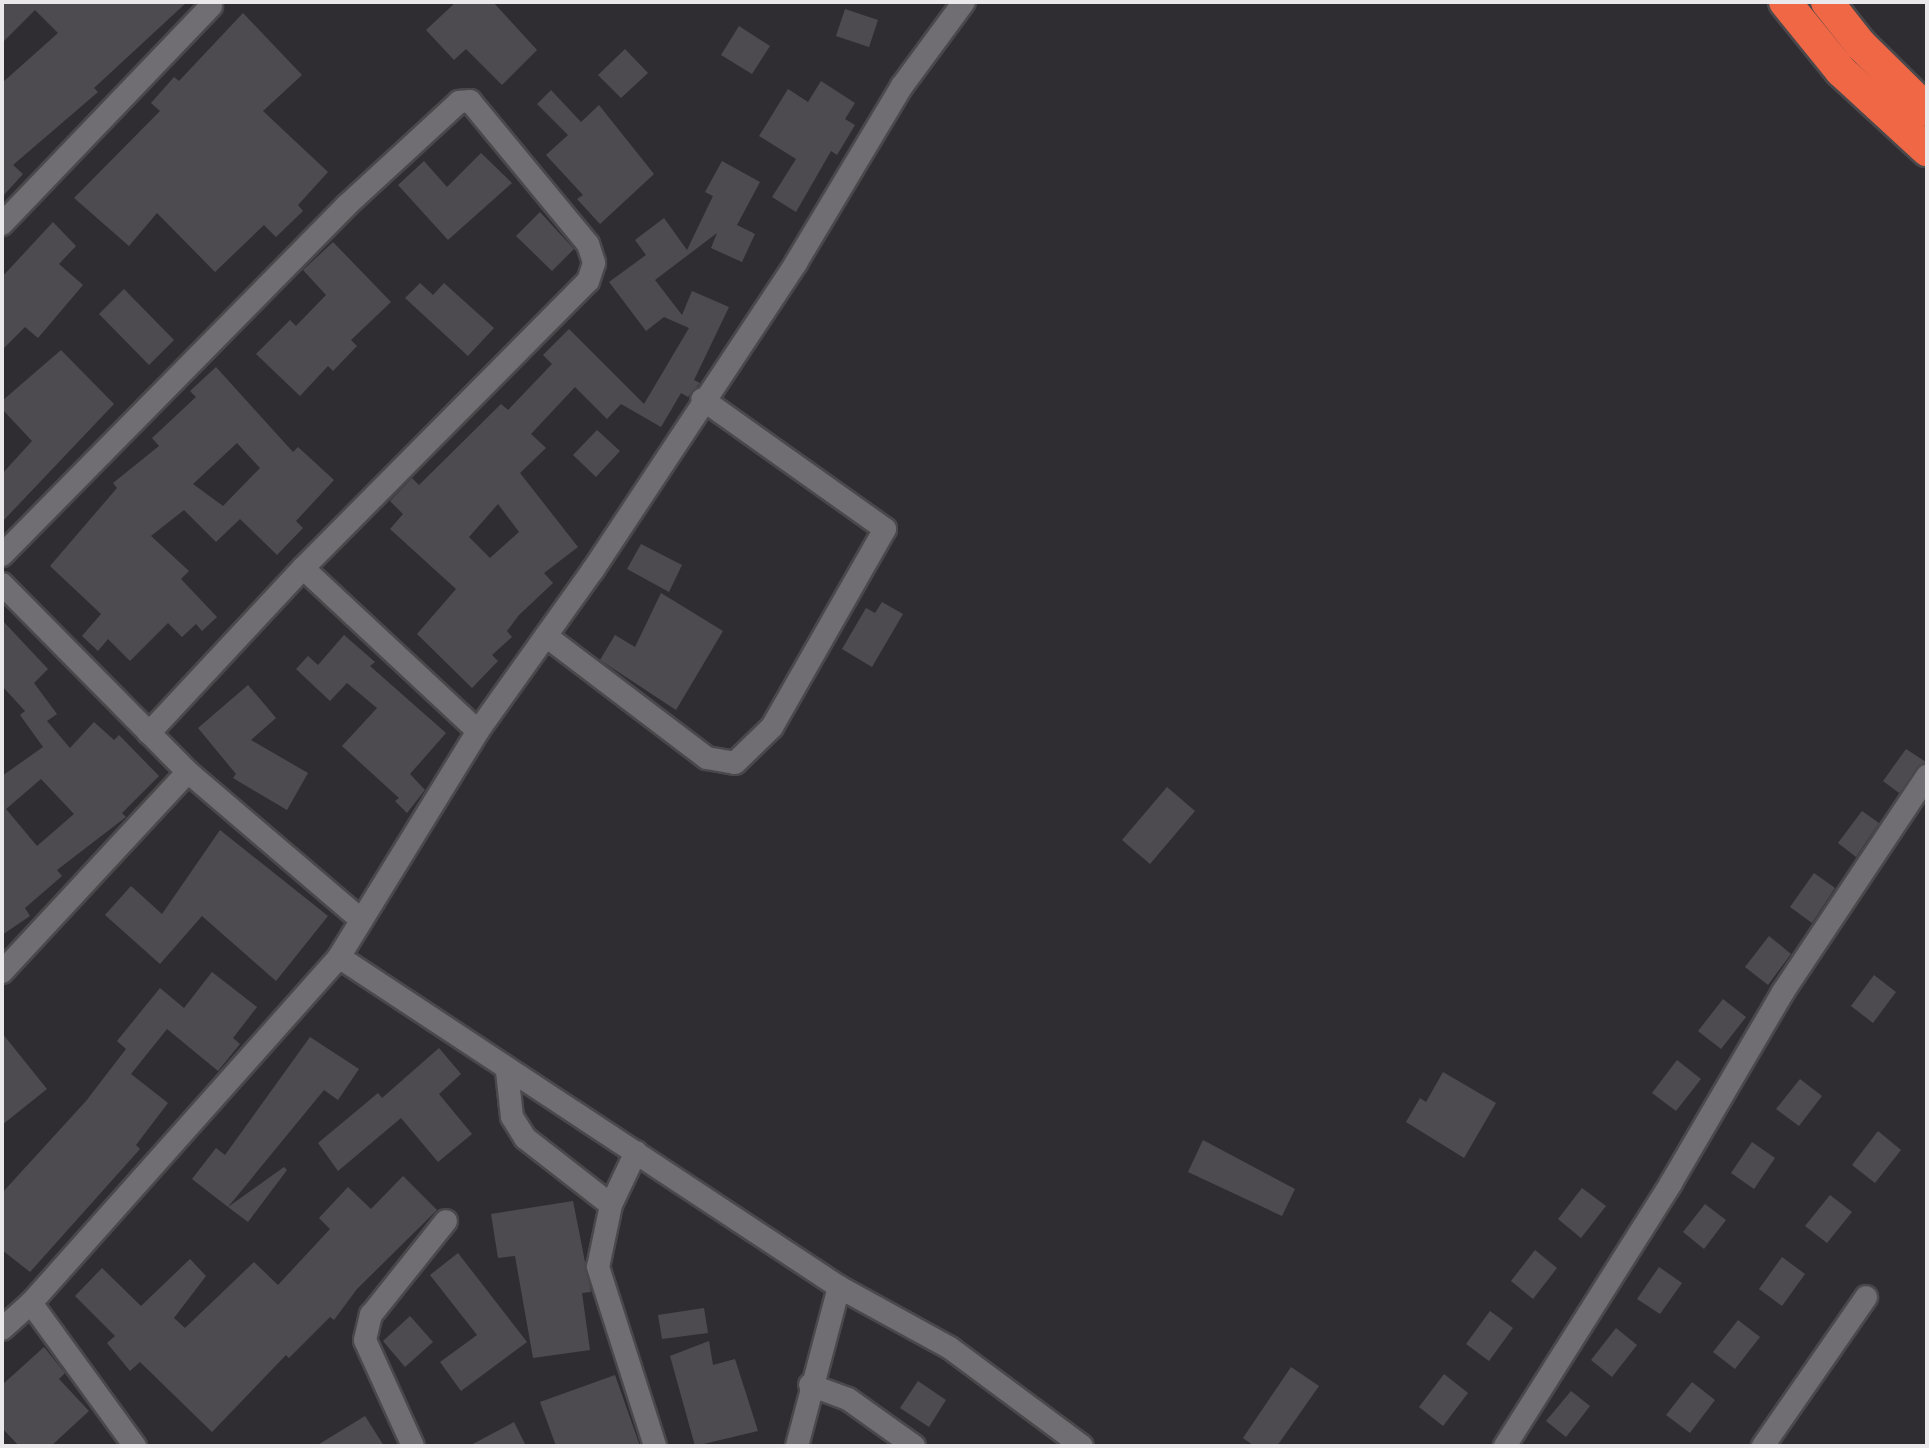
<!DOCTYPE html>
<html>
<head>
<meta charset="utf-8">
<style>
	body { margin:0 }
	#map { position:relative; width:1929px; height:1448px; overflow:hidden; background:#302d32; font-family:"Roboto Condensed",sans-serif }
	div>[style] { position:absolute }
	.building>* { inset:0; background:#4e4b50 }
	.roads { filter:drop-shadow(2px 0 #4a484b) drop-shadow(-2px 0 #4a484b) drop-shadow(0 2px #4a484b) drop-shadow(0 -2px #4a484b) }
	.minor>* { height:22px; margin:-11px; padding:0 11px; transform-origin:11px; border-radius:11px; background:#716e73 }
	.highway>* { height:32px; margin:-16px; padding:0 16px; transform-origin:16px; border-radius:16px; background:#f06745 }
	span { translate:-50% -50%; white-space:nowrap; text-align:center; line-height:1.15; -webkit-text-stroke:6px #302d32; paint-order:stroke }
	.frame { position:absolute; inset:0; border:4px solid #eae8eb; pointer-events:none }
</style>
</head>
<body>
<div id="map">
	<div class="building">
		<i style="clip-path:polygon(2px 2px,187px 2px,94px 88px,98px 92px,13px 165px,23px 174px,2px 197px,2px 83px,58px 33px,35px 10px,2px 43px)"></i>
		<i style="clip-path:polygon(456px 2px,493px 2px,537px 50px,502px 85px,466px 49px,454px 60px,426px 30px)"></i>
		<i style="clip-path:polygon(845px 9px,878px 20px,869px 47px,836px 36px)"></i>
		<i style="clip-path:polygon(243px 13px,302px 75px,263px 111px,328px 172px,298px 205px,303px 211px,276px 237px,264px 225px,215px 272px,157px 213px,129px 246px,74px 198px,160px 111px,151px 103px,174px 77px,179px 81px)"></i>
		<i style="clip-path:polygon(739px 26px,770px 46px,752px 74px,721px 55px)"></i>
		<i style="clip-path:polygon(625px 49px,648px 73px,621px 98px,598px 75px)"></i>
		<i style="clip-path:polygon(821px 81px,855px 103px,845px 119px,855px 125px,837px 155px,831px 151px,796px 212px,772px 197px,796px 159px,759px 136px,788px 89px,808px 102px)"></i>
		<i style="clip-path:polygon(551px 90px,581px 122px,599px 105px,654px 174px,600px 224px,577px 199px,583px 195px,546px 155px,568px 135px,537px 104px)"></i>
		<i style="clip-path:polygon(481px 153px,512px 183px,448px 240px,398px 185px,424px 161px,447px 187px)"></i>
		<i style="clip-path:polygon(evenodd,722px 161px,760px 182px,737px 225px,755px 234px,742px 262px,711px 248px,717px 233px,655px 280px,682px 315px,692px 291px,729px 307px,694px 380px,700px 383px,688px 397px,681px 393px,661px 427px,621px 404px,607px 419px,575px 387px,531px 434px,546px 448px,520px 473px,578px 547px,544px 573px,553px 583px,519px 615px,507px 631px,512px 637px,492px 655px,498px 661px,472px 688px,417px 634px,456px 589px,390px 529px,403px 514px,390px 501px,412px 478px,419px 485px,501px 404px,508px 410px,552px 364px,543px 355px,569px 329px,644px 404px,689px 328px,664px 317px,646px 331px,609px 282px,646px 255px,635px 240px,664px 218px,687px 250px,713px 196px,705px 192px,722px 161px,498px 504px,519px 532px,490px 558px,469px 537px,498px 504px)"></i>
		<i style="clip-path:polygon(540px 212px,574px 249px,552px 271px,516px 236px)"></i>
		<i style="clip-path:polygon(53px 222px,76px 246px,59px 264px,83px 285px,38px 338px,25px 327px,2px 350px,2px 277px)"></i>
		<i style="clip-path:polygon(333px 242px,391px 302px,351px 340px,357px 346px,333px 371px,328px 366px,300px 396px,256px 354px,290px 320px,296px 326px,326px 295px,303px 270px)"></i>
		<i style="clip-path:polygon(420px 283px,433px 295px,444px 283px,494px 328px,468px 356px,405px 298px)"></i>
		<i style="clip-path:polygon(124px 289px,174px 340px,149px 365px,99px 314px)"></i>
		<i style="clip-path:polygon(61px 350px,114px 404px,2px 522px,2px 474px,32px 441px,2px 409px,2px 401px)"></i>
		<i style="clip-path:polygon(evenodd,216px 367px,293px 452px,298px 447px,334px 480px,296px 521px,303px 528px,277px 555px,240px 519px,216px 542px,184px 510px,151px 536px,189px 571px,181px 579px,217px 617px,202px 631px,196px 624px,182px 637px,168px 623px,130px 661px,108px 639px,98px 651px,82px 636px,101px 614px,50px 566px,117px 488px,113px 483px,159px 446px,152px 438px,196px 397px,190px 391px,216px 367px,237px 443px,260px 468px,223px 506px,193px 484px,237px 443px)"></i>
		<i style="clip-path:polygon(597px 430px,620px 451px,596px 477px,573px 455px)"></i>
		<i style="clip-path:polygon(641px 544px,682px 565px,669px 592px,627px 569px)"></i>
		<i style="clip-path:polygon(661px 593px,723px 631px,676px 710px,600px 660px,615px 635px,635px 647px)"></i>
		<i style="clip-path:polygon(882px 602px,903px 614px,872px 667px,842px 649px,866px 608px,875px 613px)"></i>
		<i style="clip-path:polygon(evenodd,2px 620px,48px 669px,34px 683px,57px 714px,47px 721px,70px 748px,94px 722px,114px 740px,119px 735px,159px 776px,122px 813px,126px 817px,57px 870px,62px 876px,25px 908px,30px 916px,2px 935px,2px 776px,43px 747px,20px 715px,25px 711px,2px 686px,2px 620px,41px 779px,74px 814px,37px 846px,6px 809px,41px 779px)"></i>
		<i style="clip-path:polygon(344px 635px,375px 662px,370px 666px,446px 733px,410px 774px,425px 790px,407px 813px,395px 801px,399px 798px,342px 746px,377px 708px,347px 683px,330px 701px,296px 669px,308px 656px,318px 665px)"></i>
		<i style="clip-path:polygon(248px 685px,276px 718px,251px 740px,308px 773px,287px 810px,233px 778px,236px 774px,198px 728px)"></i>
		<i style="clip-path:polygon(1906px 749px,1926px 762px,1899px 793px,1883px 781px)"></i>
		<i style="clip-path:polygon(1167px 787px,1195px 811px,1150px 864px,1122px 840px)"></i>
		<i style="clip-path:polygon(1862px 811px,1879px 823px,1856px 857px,1838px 843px)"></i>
		<i style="clip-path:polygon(220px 830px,328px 916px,276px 981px,202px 916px,160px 964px,105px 915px,131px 886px,162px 914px)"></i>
		<i style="clip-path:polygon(1814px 873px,1835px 888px,1812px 923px,1790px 907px)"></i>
		<i style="clip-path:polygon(1769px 936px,1791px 954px,1768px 985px,1745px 967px)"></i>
		<i style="clip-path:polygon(212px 972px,257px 1007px,233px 1038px,240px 1044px,218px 1071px,167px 1029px,131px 1074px,168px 1103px,136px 1145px,140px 1149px,30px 1272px,2px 1250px,2px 1193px,86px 1101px,126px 1049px,117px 1041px,160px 988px,184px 1008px)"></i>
		<i style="clip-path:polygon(1874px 975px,1896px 992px,1873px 1023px,1851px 1006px)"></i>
		<i style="clip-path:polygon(1723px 999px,1746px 1017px,1721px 1049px,1698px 1031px)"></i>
		<i style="clip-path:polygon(2px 1033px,47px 1089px,2px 1125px)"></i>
		<i style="clip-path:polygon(310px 1037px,359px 1069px,338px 1100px,324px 1090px,228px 1207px,192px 1179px,216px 1148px,225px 1155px)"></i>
		<i style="clip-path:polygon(439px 1048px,461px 1074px,439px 1094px,472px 1134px,438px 1162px,401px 1118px,338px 1171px,318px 1143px,378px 1093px,382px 1098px)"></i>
		<i style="clip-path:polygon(1677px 1060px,1701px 1079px,1676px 1111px,1652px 1093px)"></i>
		<i style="clip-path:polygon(1443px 1072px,1496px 1103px,1464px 1158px,1406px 1122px,1420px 1098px,1426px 1102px)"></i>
		<i style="clip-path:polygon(1800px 1079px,1822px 1096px,1799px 1126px,1776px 1109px)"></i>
		<i style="clip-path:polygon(1878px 1131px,1901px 1150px,1875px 1183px,1852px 1165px)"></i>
		<i style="clip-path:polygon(1203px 1140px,1295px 1189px,1282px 1216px,1188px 1172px)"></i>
		<i style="clip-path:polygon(1752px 1142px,1775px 1158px,1754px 1189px,1731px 1173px)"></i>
		<i style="clip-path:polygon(284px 1167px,287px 1170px,248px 1222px,228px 1207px)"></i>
		<i style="clip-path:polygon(403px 1176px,437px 1210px,357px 1289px,334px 1320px,330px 1317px,289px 1358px,286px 1355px,212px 1432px,140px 1362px,130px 1371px,107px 1343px,115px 1336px,75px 1296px,102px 1268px,141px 1306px,190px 1259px,206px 1276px,174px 1318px,185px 1328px,254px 1262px,278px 1285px,330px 1229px,319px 1218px,348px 1187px,371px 1209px)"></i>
		<i style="clip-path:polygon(1582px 1188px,1606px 1206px,1581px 1238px,1558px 1219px)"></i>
		<i style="clip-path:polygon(1830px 1195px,1852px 1212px,1827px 1243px,1805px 1226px)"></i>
		<i style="clip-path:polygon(573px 1201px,591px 1292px,582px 1293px,590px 1350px,533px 1358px,515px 1256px,498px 1258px,491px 1214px)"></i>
		<i style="clip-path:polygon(1705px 1204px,1726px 1220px,1704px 1249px,1683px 1232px)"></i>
		<i style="clip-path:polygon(1535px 1250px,1557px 1268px,1533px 1299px,1511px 1281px)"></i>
		<i style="clip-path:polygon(458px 1253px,527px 1342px,461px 1391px,440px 1362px,477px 1335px,430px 1275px)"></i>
		<i style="clip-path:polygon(1782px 1257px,1805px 1274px,1782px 1306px,1759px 1289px)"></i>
		<i style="clip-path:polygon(1659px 1267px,1682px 1283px,1660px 1314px,1637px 1299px)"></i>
		<i style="clip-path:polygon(704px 1308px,708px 1333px,662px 1339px,658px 1315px)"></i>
		<i style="clip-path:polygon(1490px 1311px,1513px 1328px,1489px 1361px,1466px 1344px)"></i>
		<i style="clip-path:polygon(410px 1316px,433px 1342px,405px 1367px,383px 1341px)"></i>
		<i style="clip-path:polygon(1738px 1320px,1760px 1337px,1735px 1369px,1713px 1352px)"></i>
		<i style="clip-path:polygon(1616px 1328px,1637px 1345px,1612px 1377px,1591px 1360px)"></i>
		<i style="clip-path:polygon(709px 1341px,713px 1365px,735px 1359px,758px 1431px,695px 1446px,670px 1356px)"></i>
		<i style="clip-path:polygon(44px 1347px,65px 1373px,59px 1379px,89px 1411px,51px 1446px,19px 1446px,2px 1428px,2px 1385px)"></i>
		<i style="clip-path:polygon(1291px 1367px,1319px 1386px,1277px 1446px,1254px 1446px,1243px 1438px)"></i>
		<i style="clip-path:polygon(1444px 1374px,1468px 1393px,1443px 1426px,1419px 1407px)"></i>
		<i style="clip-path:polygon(615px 1375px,640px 1446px,556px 1446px,540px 1402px)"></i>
		<i style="clip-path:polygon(918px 1381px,946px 1400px,929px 1427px,900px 1408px)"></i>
		<i style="clip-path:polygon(1692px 1382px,1715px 1400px,1690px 1433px,1666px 1415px)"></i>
		<i style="clip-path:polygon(1571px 1391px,1590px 1406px,1566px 1437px,1546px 1421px)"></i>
		<i style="clip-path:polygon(365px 1416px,384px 1446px,316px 1446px)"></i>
		<i style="clip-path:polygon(514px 1422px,526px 1446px,469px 1446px)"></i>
	</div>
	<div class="roads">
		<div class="minor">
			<i style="left:2px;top:224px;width:302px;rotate:-46.2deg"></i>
			<i style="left:2px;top:555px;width:490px;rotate:-45.4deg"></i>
			<i style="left:346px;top:206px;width:154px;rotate:-42.6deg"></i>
			<i style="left:459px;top:102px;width:11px;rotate:-5deg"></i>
			<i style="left:470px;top:101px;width:185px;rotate:50.5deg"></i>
			<i style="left:588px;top:244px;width:20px;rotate:72deg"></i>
			<i style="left:594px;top:263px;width:19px;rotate:108deg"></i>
			<i style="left:588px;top:281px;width:404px;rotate:134.8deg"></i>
			<i style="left:303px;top:568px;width:226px;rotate:133deg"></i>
			<i style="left:303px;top:568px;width:239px;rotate:43deg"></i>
			<i style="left:2px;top:584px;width:264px;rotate:45.3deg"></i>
			<i style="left:546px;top:636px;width:202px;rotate:37.2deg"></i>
			<i style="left:707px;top:758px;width:28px;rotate:10deg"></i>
			<i style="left:735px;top:763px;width:52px;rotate:-44.2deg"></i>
			<i style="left:772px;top:727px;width:228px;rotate:-60.3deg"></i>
			<i style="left:885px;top:529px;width:224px;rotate:-144.6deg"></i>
			<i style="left:339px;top:957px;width:599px;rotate:33.42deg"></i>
			<i style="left:839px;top:1287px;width:127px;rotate:28.8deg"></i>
			<i style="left:950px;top:1348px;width:164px;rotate:36.6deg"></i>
			<i style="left:2px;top:972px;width:273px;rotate:-47.1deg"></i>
			<i style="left:188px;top:772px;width:228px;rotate:40.5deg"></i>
			<i style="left:507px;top:1071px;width:46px;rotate:83.8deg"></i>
			<i style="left:512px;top:1117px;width:25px;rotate:58deg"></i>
			<i style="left:525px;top:1138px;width:109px;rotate:37.9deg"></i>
			<i style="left:636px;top:1152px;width:59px;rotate:115.3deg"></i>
			<i style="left:611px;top:1205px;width:63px;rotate:101.8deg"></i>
			<i style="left:598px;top:1267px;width:188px;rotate:72.3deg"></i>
			<i style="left:31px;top:1303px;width:177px;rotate:54deg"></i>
			<i style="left:2px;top:1329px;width:39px;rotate:-42deg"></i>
			<i style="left:31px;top:1303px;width:463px;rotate:-48.3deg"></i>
			<i style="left:339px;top:957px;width:265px;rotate:-58.4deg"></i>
			<i style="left:478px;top:731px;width:198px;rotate:-54.5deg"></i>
			<i style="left:593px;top:570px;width:368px;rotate:-56.5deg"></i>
			<i style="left:796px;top:263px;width:206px;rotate:-59.1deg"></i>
			<i style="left:902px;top:86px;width:104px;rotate:-53.6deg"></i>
			<i style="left:810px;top:1385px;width:40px;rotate:20.2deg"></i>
			<i style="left:848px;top:1399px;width:81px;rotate:35.5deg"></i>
			<i style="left:413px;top:1446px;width:116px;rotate:-114.4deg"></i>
			<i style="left:365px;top:1340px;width:26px;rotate:-77deg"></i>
			<i style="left:371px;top:1315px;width:120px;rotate:-51.4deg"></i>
			<i style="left:797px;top:1446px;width:164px;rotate:-75.2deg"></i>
			<i style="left:1505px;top:1446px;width:311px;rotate:-57.7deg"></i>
			<i style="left:1671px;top:1183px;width:221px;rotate:-59.6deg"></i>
			<i style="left:1783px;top:992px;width:260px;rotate:-56.3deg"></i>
			<i style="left:1763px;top:1446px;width:181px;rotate:-55.3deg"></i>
		</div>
		<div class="highway">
			<i style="left:1785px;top:2px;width:89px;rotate:50.9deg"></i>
			<i style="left:1841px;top:71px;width:117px;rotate:42.6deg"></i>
			<i style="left:1827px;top:2px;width:53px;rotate:51.8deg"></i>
			<i style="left:1860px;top:44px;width:94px;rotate:44.6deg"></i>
		</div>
	</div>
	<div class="frame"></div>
</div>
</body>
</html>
